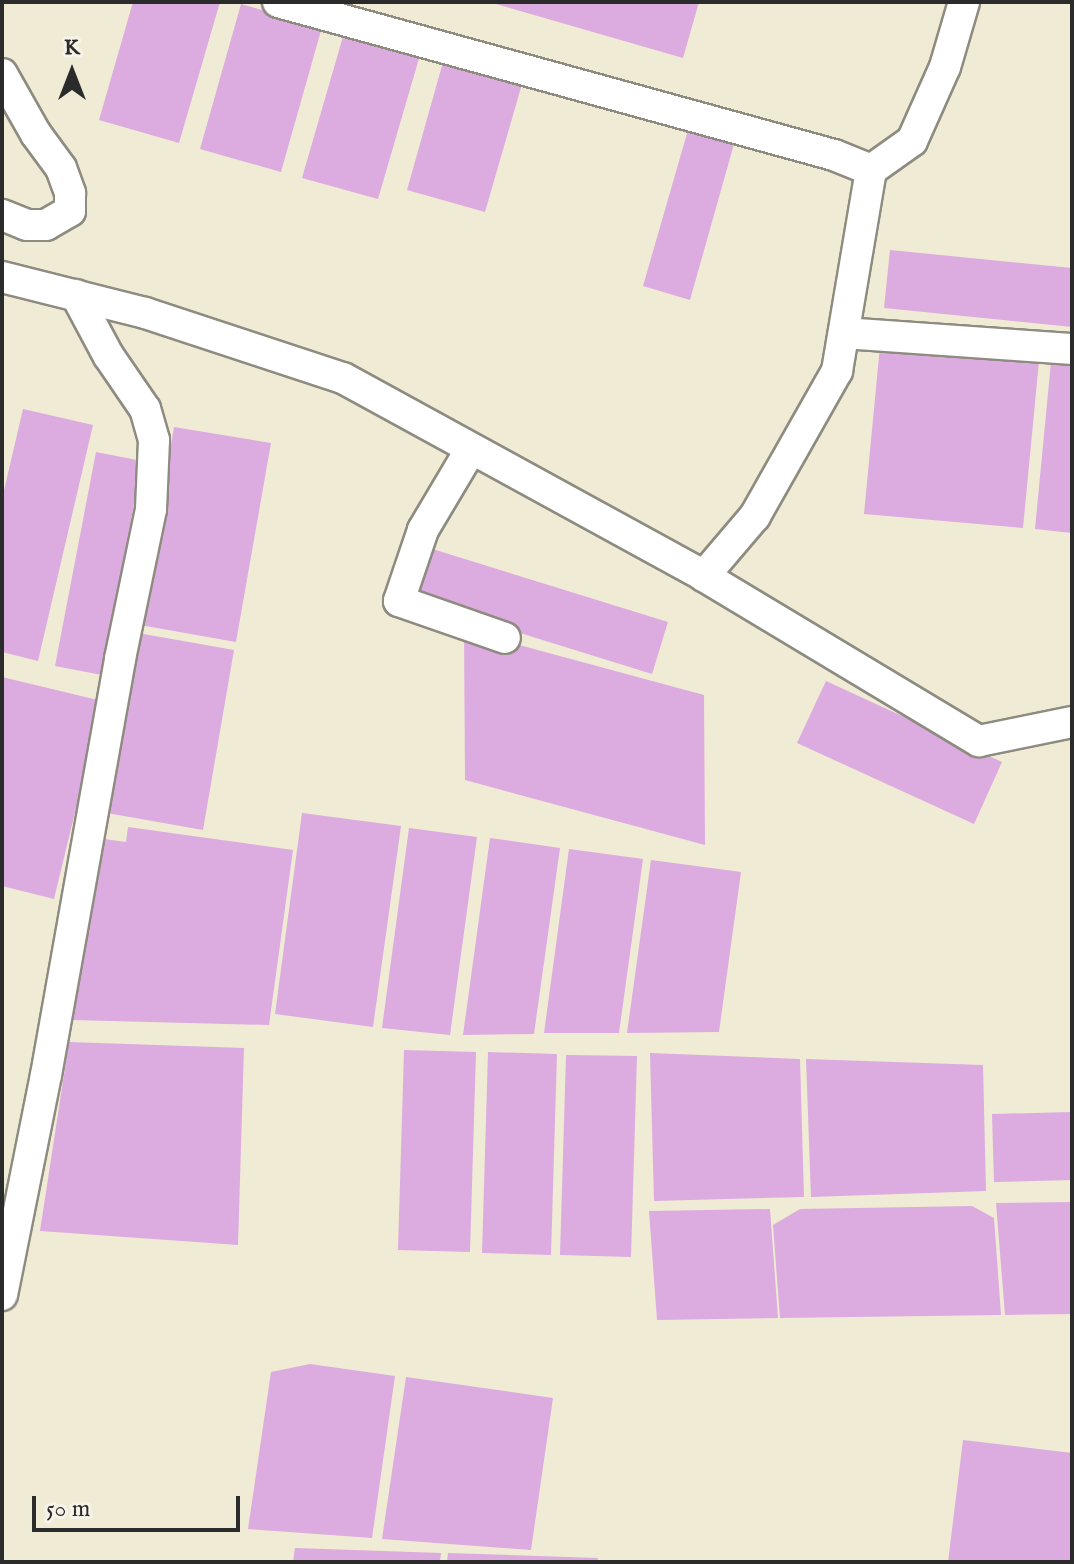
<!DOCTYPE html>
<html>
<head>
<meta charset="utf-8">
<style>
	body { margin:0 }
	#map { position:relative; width:1074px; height:1564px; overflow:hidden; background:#f0ebd5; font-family:"IM FELL English",serif }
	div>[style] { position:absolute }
	.building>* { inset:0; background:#dcabe0 }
	.roads { filter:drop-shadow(2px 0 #8e8b80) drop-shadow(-2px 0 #8e8b80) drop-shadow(0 2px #8e8b80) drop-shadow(0 -2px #8e8b80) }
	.minor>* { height:30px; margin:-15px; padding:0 15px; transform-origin:15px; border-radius:15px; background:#fff }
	span { translate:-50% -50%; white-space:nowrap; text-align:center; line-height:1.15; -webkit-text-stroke:6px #f7f3e8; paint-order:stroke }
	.frame { position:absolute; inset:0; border:4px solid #2b2b2b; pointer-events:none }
	.north { position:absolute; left:32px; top:32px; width:80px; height:80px; -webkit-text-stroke:6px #f7f3e8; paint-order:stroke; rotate:0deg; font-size:22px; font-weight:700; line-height:32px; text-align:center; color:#2b2b2b }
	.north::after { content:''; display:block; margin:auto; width:28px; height:36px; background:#2b2b2b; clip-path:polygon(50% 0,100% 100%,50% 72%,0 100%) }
	.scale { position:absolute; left:32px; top:1496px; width:208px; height:36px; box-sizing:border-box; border:4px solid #2b2b2b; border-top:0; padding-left:10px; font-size:24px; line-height:28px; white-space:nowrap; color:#2b2b2b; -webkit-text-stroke:6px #f7f3e8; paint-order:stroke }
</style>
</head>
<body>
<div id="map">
	<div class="building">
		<i style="clip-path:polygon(133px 2px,220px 2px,179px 143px,99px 120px)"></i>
		<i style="clip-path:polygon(489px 2px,699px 2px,683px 58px)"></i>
		<i style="clip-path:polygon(241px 4px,322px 27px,281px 172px,200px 149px)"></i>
		<i style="clip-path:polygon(344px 33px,420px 55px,378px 199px,302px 178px)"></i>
		<i style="clip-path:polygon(443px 62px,522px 84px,485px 212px,407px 190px)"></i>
		<i style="clip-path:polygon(688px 130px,734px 144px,690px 300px,643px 286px)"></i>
		<i style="clip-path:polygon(890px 250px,1072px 268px,1072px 327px,884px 308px)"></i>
		<i style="clip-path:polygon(880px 346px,1039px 361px,1023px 528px,864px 514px)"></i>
		<i style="clip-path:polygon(1051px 362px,1072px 364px,1072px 533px,1035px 529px)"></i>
		<i style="clip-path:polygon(23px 409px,93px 425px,38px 661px,2px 652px,2px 499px)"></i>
		<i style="clip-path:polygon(174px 427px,271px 443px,236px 642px,140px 625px)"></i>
		<i style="clip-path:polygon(96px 452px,142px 461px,102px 675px,55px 666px)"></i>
		<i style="clip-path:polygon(426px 547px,668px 622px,652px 674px,410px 599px)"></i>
		<i style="clip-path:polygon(464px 630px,704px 695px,705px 845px,465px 780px)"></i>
		<i style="clip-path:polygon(138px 633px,234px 650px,203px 830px,107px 813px)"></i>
		<i style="clip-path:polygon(2px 677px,102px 701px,54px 899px,2px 886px)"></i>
		<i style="clip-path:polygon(826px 681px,1002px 762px,974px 824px,797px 743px)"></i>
		<i style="clip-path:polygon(302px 813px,401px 826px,373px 1027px,275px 1014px)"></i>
		<i style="clip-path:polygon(128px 827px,293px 850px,269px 1025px,72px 1020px,97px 838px,126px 842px)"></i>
		<i style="clip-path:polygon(409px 828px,477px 837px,450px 1035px,382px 1028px)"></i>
		<i style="clip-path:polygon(490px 838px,560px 848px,534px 1034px,463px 1035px)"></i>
		<i style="clip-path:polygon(569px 849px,643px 859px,619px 1033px,544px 1033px)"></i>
		<i style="clip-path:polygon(651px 860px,741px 872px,719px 1032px,627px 1033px)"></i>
		<i style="clip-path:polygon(69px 1042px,244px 1048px,238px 1245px,40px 1231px)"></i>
		<i style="clip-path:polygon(404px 1050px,476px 1052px,470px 1252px,398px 1250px)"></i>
		<i style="clip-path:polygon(488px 1052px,557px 1054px,551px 1255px,482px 1253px)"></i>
		<i style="clip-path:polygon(650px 1053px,800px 1059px,804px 1197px,654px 1201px)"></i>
		<i style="clip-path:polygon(566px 1055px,637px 1056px,631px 1257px,560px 1255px)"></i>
		<i style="clip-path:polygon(806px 1059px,983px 1065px,986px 1191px,811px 1197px)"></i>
		<i style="clip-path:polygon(1072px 1112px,1072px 1180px,994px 1182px,992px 1114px)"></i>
		<i style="clip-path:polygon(1072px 1202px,1072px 1314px,1005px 1315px,996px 1203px)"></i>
		<i style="clip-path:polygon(972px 1206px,994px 1218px,1001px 1315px,780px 1318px,773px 1225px,800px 1209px)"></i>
		<i style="clip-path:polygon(770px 1209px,778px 1318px,657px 1320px,649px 1211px)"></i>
		<i style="clip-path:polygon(310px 1364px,395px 1376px,372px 1538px,248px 1529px,271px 1372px)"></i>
		<i style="clip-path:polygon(406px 1377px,553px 1398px,531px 1550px,382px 1539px)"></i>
		<i style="clip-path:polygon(963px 1440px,1072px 1453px,1072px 1562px,948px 1562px)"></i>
		<i style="clip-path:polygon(295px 1548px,441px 1553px,440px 1562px,293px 1562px)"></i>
		<i style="clip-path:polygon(448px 1553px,598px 1558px,597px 1562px,447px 1562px)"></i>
	</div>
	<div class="roads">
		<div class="minor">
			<i style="left:278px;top:2px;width:577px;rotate:15.39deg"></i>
			<i style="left:834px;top:155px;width:40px;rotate:22deg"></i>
			<i style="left:871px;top:170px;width:204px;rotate:99.6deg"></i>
			<i style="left:837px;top:371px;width:167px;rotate:119.5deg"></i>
			<i style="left:755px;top:516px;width:79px;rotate:130.4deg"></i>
			<i style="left:2px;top:74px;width:69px;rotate:60.5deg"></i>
			<i style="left:36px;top:134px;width:42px;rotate:53.7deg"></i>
			<i style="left:61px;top:168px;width:27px;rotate:70deg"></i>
			<i style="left:70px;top:193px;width:18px;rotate:90deg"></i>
			<i style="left:70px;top:211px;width:28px;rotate:150deg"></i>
			<i style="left:46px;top:225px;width:19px;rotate:180deg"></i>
			<i style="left:27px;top:225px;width:27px;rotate:-158deg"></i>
			<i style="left:871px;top:170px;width:50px;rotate:-35.3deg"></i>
			<i style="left:912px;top:141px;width:81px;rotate:-66deg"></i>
			<i style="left:945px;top:67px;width:68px;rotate:-73.7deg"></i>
			<i style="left:2px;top:277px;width:147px;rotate:14.1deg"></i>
			<i style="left:145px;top:313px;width:208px;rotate:18.2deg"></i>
			<i style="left:343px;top:378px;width:412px;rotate:28.7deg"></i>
			<i style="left:704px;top:576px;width:321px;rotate:31deg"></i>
			<i style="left:979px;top:741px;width:95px;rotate:-11.5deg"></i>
			<i style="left:844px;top:333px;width:229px;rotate:4deg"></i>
			<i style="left:471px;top:449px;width:94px;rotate:120.7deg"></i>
			<i style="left:423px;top:530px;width:75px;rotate:108.7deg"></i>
			<i style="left:399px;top:601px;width:112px;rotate:19.2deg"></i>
			<i style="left:2px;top:1295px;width:224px;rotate:-78.7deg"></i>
			<i style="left:46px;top:1075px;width:423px;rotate:-79.9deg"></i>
			<i style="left:120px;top:659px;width:153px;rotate:-78.3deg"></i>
			<i style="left:151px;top:509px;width:69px;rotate:-87.5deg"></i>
			<i style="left:154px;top:440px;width:32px;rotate:-106deg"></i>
			<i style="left:145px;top:409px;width:65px;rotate:-124.4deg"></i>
			<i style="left:108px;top:355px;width:68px;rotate:-118.1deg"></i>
		</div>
	</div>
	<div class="frame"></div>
	<div class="north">K</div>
	<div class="scale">50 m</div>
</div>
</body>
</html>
